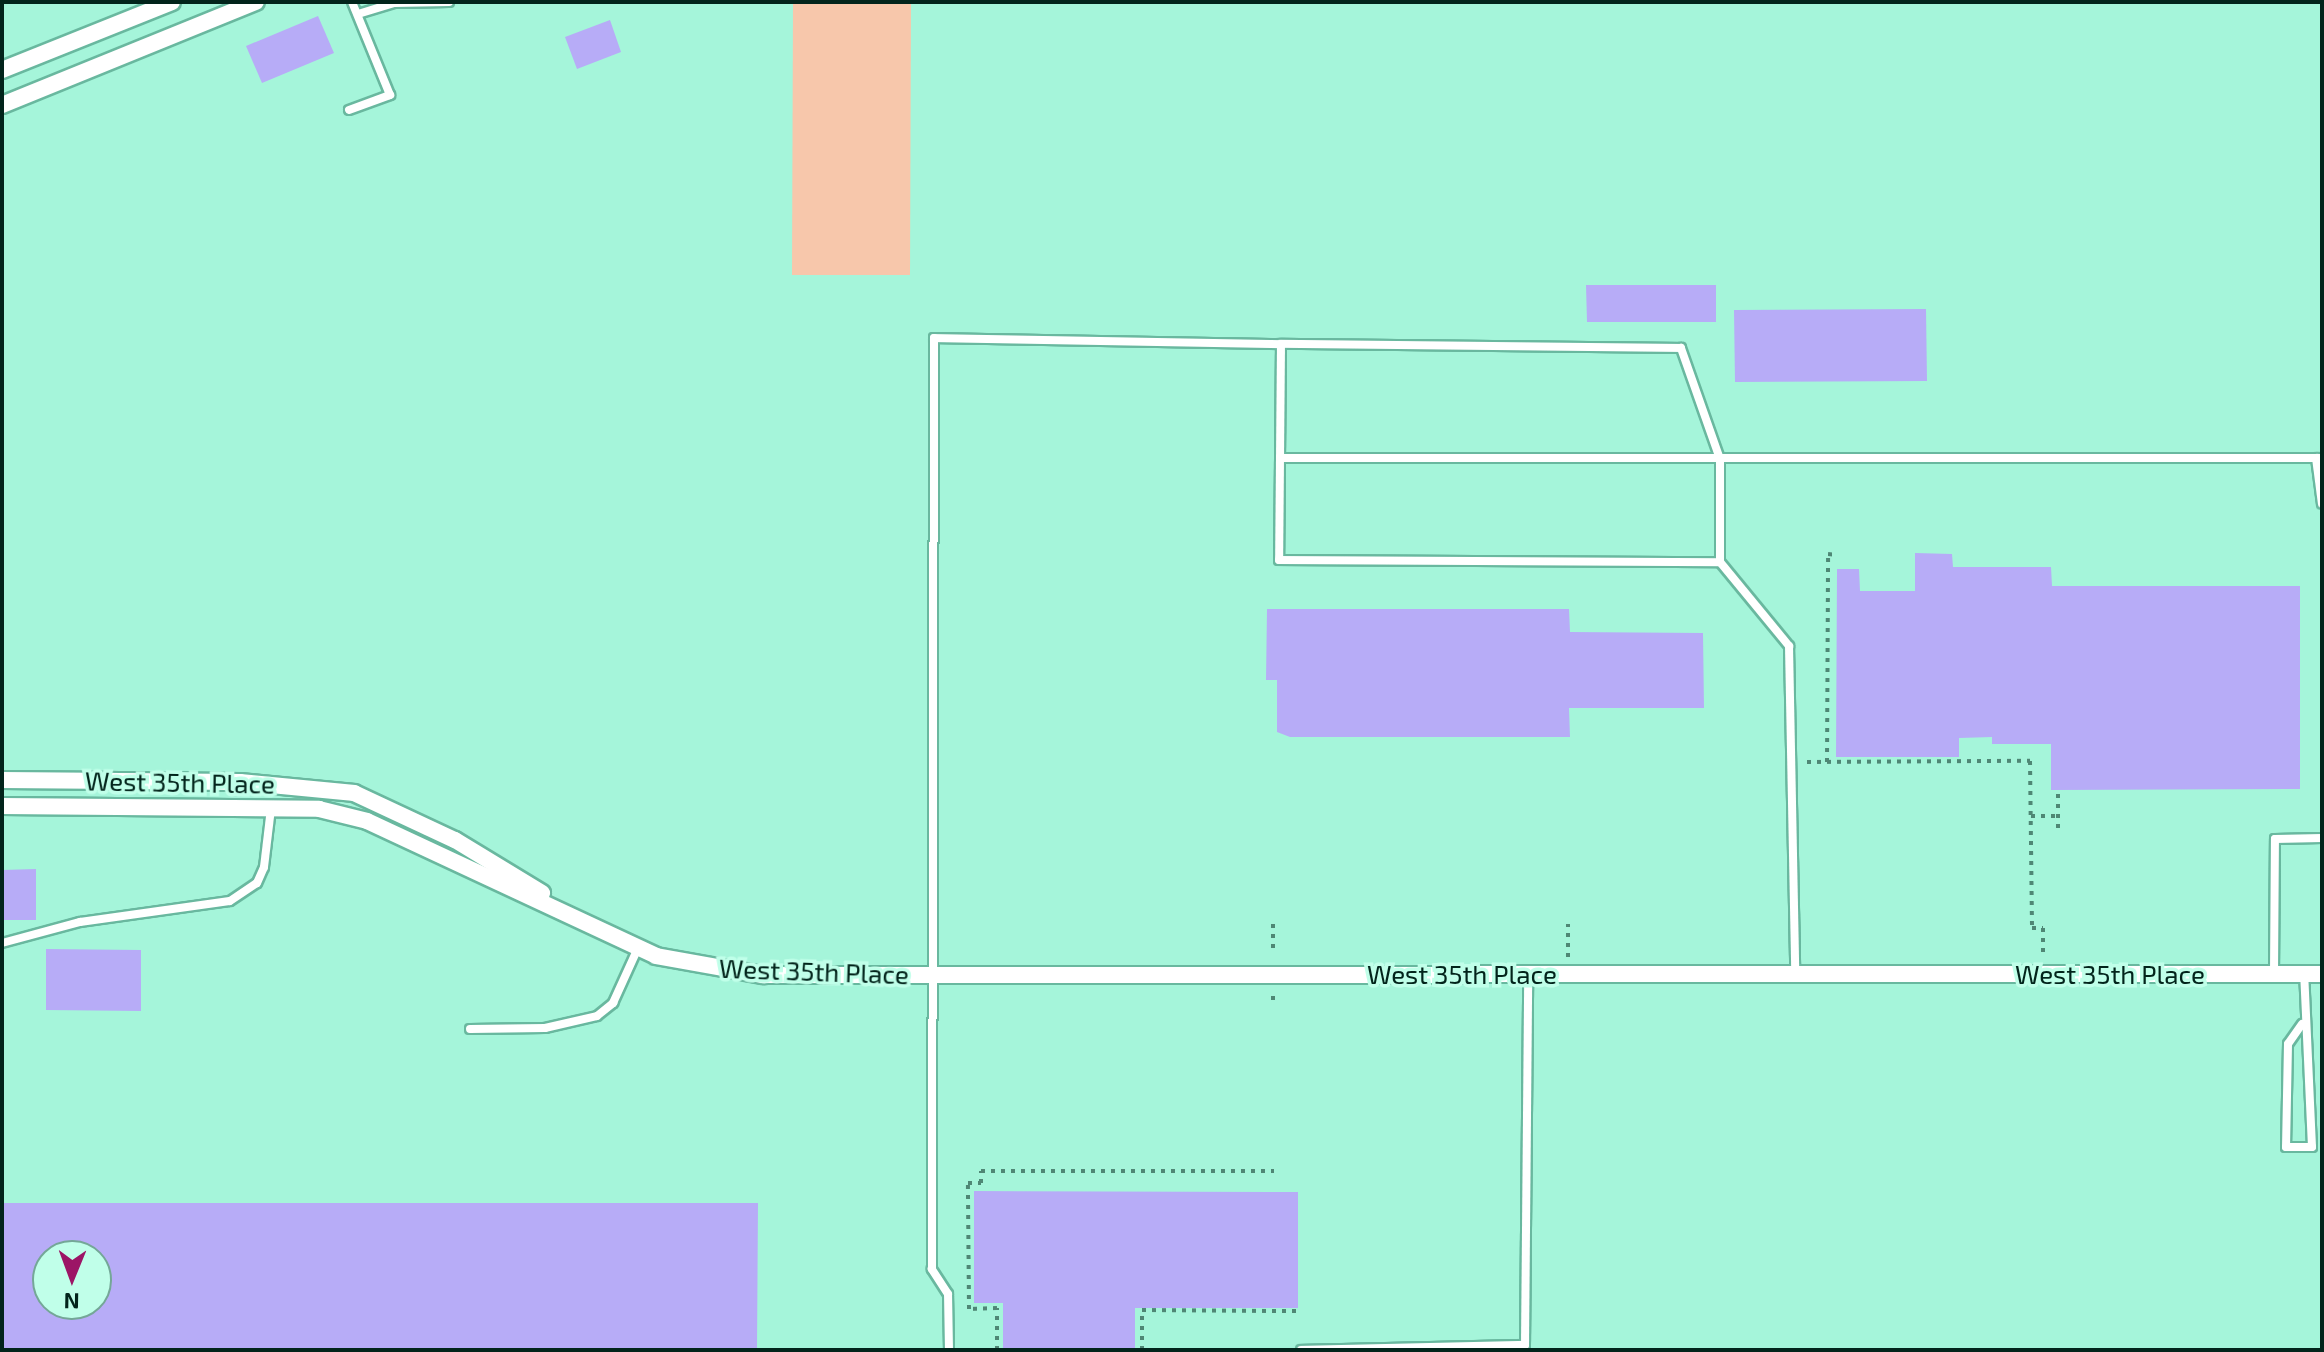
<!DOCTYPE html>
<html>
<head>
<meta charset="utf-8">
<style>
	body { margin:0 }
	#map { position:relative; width:2324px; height:1352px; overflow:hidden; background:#a5f5da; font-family:"Exo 2",sans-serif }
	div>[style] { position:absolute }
	.green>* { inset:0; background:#f7c7ab }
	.building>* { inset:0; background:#b7acf7 }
	.path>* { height:4px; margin-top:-2px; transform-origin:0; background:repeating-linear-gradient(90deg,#4f8775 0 4px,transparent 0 10px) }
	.roads { filter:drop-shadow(2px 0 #69b89f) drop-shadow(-2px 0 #69b89f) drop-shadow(0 2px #69b89f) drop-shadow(0 -2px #69b89f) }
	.service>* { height:8px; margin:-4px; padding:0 4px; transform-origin:4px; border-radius:4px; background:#fff }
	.minor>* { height:16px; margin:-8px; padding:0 8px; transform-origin:8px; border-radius:8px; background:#fff }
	span { translate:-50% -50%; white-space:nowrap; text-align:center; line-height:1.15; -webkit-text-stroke:7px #c0ffe9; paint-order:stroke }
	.street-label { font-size:26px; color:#02241b }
	.frame { position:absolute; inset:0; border:4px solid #02241b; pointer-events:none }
	.north { position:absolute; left:32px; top:1240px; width:80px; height:80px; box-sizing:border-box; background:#c0ffe9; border:2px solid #74a797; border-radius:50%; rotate:181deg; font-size:22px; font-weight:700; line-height:32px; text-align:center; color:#02241b }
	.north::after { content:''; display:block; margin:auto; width:28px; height:36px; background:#9c1566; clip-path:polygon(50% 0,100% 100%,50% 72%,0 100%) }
</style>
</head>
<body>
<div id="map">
	<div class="green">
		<i style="clip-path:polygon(793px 2px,911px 2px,910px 275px,792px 275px)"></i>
	</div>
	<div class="building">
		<i style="clip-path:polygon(318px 16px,334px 53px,262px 83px,246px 46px)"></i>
		<i style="clip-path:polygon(610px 20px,621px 52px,577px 69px,565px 37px)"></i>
		<i style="clip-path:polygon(1586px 285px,1716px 285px,1716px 322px,1587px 322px)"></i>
		<i style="clip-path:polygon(1926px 309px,1927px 381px,1735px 382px,1734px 310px)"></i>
		<i style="clip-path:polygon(1915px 553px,1952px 554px,1953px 567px,2051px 567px,2052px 586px,2300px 586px,2300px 789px,2051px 790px,2051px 744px,1992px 744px,1992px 737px,1959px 738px,1959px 757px,1836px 757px,1837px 569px,1859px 569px,1860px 591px,1915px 591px)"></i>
		<i style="clip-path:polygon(1267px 609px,1569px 609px,1570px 632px,1703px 633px,1704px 708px,1569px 708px,1570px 737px,1290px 737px,1277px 732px,1277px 680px,1266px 680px)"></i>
		<i style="clip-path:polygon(36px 869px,36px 920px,2px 920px,2px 870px)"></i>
		<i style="clip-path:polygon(46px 949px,141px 950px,141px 1011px,46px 1010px)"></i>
		<i style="clip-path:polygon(974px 1191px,1298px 1192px,1298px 1308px,1135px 1308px,1135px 1350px,1003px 1350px,1003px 1303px,974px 1303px)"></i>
		<i style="clip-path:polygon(evenodd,2px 1203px,758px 1203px,757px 1350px,2px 1350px,2px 1203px,48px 1256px,96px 1256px,96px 1304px,48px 1304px,48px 1256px)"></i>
	</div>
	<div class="path">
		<i style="left:1807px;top:762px;width:223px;rotate:-0.3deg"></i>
		<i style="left:2030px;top:761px;width:167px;rotate:89.3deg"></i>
		<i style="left:2032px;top:928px;width:11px"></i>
		<i style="left:2043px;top:928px;width:28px;rotate:90deg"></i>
		<i style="left:1827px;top:762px;width:208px;rotate:-89.7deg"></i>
		<i style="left:1828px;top:554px;width:9px;rotate:6deg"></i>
		<i style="left:2031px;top:816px;width:27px"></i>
		<i style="left:2058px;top:828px;width:35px;rotate:-90deg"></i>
		<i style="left:1273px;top:924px;width:24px;rotate:90deg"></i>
		<i style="left:1568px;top:957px;width:33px;rotate:-90deg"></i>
		<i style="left:1273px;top:996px;width:10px;rotate:90deg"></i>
		<i style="left:997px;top:1350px;width:42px;rotate:-90deg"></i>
		<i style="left:997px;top:1308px;width:28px;rotate:178deg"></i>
		<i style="left:969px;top:1309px;width:126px;rotate:-90.5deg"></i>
		<i style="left:968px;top:1183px;width:13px"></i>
		<i style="left:981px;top:1183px;width:12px;rotate:-90deg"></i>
		<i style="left:981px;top:1171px;width:293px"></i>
		<i style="left:1142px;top:1350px;width:40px;rotate:-90deg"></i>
		<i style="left:1142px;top:1310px;width:154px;rotate:0.4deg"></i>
	</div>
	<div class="roads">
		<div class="service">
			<i style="left:358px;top:14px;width:38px;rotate:-17deg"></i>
			<i style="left:394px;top:3px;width:55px;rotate:-1deg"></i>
			<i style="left:349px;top:110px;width:44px;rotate:-20.1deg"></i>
			<i style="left:390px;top:95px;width:100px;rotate:-112.2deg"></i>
			<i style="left:1280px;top:458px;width:1042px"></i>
			<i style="left:2316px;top:458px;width:46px;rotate:82.6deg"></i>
			<i style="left:1720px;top:562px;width:109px;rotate:50.6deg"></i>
			<i style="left:1789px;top:646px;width:327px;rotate:88.9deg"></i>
			<i style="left:2px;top:943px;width:81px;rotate:-15.1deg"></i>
			<i style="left:80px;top:922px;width:151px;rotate:-8deg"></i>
			<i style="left:230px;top:901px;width:32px;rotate:-34deg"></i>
			<i style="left:257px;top:883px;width:17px;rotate:-66deg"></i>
			<i style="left:264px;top:867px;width:59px;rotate:-83.2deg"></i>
			<i style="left:2274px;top:974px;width:135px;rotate:-89.6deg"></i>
			<i style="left:2275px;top:839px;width:47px;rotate:-1.2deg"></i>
			<i style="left:2302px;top:1024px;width:24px;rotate:125deg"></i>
			<i style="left:2288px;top:1044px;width:103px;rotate:91.1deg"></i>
			<i style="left:2286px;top:1147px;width:26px"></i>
			<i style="left:2312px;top:1147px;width:173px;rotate:-92.6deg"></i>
			<i style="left:470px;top:1029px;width:75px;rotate:-0.8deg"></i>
			<i style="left:545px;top:1028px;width:53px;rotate:-13deg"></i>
			<i style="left:597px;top:1016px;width:21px;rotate:-39deg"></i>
			<i style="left:613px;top:1003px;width:60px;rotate:-65.6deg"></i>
			<i style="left:949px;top:1350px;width:56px;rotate:-91deg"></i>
			<i style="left:948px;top:1294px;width:30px;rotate:-123deg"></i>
			<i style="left:932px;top:1269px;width:931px;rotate:-89.88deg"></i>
			<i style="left:934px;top:338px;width:347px;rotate:1deg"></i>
			<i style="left:1281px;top:344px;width:216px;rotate:90.5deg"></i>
			<i style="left:1279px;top:560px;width:441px;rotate:0.3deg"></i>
			<i style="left:1720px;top:562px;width:103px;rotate:-90deg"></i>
			<i style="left:1720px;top:459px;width:118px;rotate:-109.4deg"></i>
			<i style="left:1681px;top:348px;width:400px;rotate:-179.4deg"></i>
			<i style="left:1301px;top:1350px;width:224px;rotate:-1.3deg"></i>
			<i style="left:1525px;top:1345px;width:371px;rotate:-89.5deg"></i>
		</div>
		<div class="minor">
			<i style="left:2px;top:70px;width:183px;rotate:-21.8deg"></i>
			<i style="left:2px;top:105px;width:274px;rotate:-22.1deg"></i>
			<i style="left:2px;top:780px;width:238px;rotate:0.5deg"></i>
			<i style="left:240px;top:782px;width:115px;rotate:5.5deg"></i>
			<i style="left:354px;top:793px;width:111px;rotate:25deg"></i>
			<i style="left:455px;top:840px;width:102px;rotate:31.3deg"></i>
			<i style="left:2px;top:806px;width:317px;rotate:0.5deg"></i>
			<i style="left:319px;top:809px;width:49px;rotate:14deg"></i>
			<i style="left:367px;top:821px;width:319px;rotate:25deg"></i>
			<i style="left:656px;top:956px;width:109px;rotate:10.1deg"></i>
			<i style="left:763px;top:975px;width:1559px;rotate:-0.04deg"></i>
		</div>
	</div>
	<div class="street-label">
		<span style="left:180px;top:782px;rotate:1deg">West 35th Place</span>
		<span style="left:814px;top:971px;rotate:2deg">West 35th Place</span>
		<span style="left:1462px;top:974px">West 35th Place</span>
		<span style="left:2110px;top:974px">West 35th Place</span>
	</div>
	<div class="frame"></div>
	<div class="north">N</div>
</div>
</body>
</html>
